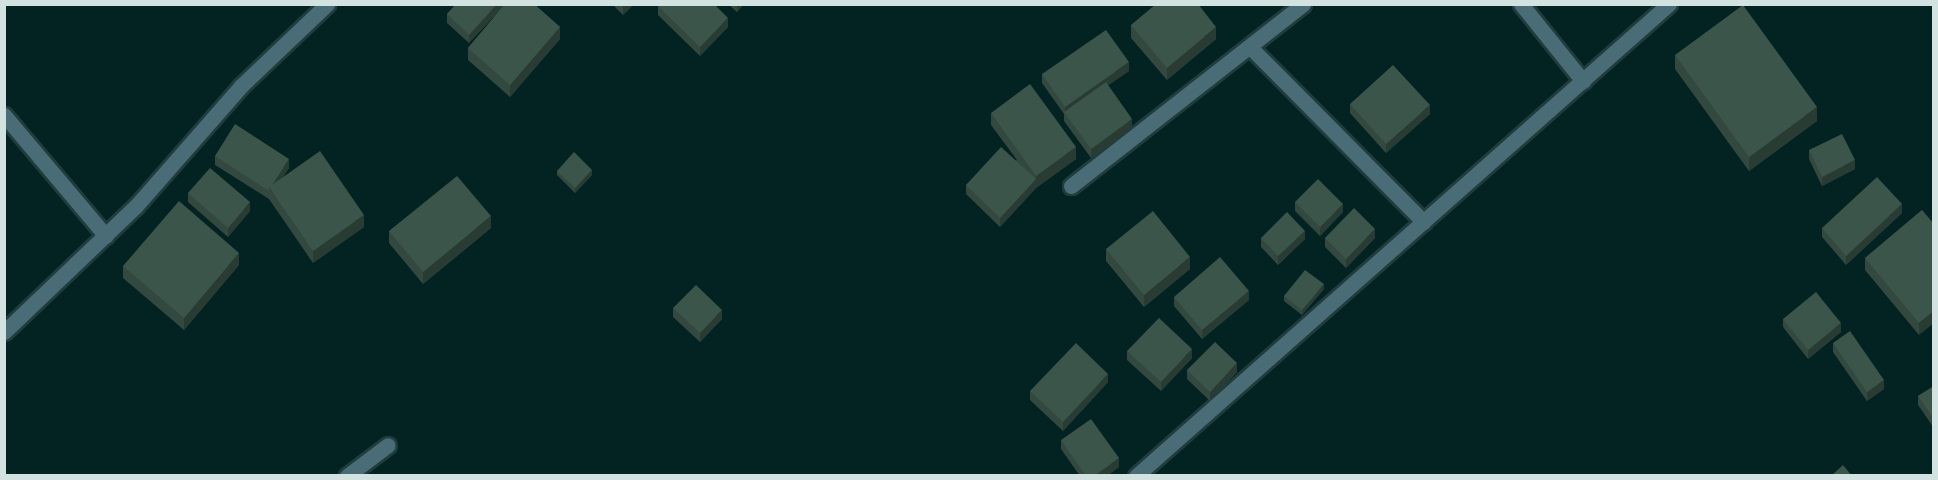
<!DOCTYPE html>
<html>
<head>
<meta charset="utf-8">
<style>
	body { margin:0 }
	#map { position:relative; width:1938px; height:480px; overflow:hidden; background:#032222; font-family:Helvetica,sans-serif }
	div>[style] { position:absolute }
	.roads { filter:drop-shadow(2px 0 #203d3d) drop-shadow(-2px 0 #203d3d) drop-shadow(0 2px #203d3d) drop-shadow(0 -2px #203d3d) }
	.minor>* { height:15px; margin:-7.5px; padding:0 7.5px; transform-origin:7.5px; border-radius:7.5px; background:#496c76 }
	.wall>* { inset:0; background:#334940 }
	.shaded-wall>* { inset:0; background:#293c34 }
	.building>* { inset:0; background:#3b554b }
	span { translate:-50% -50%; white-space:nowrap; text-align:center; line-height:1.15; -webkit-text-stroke:5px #001918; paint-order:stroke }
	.frame { position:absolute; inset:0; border:6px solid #d1e2e1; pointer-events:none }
</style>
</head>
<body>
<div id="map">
	<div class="roads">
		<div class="minor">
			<i style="left:1521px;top:4px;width:99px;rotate:51.2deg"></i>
			<i style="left:1251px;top:48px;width:245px;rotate:45.2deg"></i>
			<i style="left:4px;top:115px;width:158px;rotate:49.9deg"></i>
			<i style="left:1071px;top:186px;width:295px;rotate:-38.1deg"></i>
			<i style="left:4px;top:332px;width:182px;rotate:-43.7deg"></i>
			<i style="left:136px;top:206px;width:159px;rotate:-48.8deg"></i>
			<i style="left:241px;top:86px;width:119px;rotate:-43.6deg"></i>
			<i style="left:347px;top:476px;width:51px;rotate:-37.1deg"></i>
			<i style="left:1136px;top:476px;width:712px;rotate:-41.53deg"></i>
		</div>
	</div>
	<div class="wall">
		<i style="clip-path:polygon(456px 4px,534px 4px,560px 27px,560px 39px,510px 97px,468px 60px,468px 48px,500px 10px,469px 43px,447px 23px,447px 14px)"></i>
		<i style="clip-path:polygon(612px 4px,634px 4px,623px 15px)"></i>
		<i style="clip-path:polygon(728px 4px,744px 4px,737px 12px)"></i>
		<i style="clip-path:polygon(658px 6px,728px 27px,700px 56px,658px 15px)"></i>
		<i style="clip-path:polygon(1131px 25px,1216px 39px,1167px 80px,1131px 38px)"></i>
		<i style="clip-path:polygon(1675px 55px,1817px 121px,1749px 171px,1675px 69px)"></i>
		<i style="clip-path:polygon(1129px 71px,1108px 85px,1132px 128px,1091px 158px,1064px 121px,1064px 114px,1042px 83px,1042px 74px)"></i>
		<i style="clip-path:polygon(1350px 104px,1430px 114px,1386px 153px,1350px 113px)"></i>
		<i style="clip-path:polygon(991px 113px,1076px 159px,1036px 188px,1000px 227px,966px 194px,966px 185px,1017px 160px,991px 125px)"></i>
		<i style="clip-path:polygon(1809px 150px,1855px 169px,1822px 186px,1809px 159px)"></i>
		<i style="clip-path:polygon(215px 156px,289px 168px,283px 177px,364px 227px,313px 263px,269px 199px,215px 165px)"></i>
		<i style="clip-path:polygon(557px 171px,592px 175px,575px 193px,557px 175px)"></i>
		<i style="clip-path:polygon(188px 193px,250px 211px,228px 237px,188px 202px)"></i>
		<i style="clip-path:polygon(1295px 202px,1343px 212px,1320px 236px,1295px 211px)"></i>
		<i style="clip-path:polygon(1922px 210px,1919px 335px,1865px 270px,1865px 258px)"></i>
		<i style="clip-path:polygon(1902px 213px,1846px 265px,1822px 237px,1822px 228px)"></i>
		<i style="clip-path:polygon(491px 228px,423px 284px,389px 243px,389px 231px)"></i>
		<i style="clip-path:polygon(1261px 238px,1305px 239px,1278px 265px,1261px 247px)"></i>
		<i style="clip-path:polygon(1325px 238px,1375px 238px,1346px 268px,1325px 247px)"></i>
		<i style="clip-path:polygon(1106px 249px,1190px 269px,1144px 307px,1106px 261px)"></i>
		<i style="clip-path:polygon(239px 265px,184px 330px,123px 278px,123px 266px)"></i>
		<i style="clip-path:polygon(1324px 289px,1302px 315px,1284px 301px,1284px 296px)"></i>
		<i style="clip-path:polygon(1174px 297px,1249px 300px,1202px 339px,1174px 306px)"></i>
		<i style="clip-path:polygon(673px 308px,722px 319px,700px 342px,673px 317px)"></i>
		<i style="clip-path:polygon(1783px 319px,1841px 332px,1808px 359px,1783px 327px)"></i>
		<i style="clip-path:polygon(1833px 343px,1884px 389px,1867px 401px,1833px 352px)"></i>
		<i style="clip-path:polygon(1127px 351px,1192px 358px,1161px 391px,1127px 360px)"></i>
		<i style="clip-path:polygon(1187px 370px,1237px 372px,1210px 401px,1187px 379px)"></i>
		<i style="clip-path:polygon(1108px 382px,1063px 431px,1030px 400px,1030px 391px)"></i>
		<i style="clip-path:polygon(1934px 386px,1934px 428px,1918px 405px,1918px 396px)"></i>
		<i style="clip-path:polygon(1061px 440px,1119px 467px,1107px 476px,1080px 476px,1061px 449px)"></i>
	</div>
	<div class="shaded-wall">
		<i style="clip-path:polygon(497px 4px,505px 4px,469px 43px,469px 35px)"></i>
		<i style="clip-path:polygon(625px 4px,634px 4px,623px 15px,623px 7px)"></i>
		<i style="clip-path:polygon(737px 4px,744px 4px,737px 12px)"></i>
		<i style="clip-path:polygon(728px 18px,728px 27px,700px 56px,700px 47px)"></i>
		<i style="clip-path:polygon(560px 27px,560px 39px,510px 97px,510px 85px)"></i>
		<i style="clip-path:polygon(1216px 27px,1216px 39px,1167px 80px,1167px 68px)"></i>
		<i style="clip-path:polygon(1129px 62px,1129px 71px,1066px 115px,1065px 114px,1065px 107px)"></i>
		<i style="clip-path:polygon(1430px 105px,1430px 114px,1386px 153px,1386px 144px)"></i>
		<i style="clip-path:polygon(1817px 107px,1817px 121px,1749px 171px,1749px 157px)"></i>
		<i style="clip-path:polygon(1132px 119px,1132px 128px,1091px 158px,1091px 149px)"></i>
		<i style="clip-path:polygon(1076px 147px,1076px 159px,1036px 188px,1000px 227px,1000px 218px,1036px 179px,1036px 176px)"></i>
		<i style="clip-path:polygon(289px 159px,289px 168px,273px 193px,270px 189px)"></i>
		<i style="clip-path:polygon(1855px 160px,1855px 169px,1822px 186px,1822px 177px)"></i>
		<i style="clip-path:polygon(592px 170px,592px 175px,575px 193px,575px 188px)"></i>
		<i style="clip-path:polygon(250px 202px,250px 211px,228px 237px,228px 228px)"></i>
		<i style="clip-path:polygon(1343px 204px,1343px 212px,1320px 236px,1320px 227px)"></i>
		<i style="clip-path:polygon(1902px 204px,1902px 213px,1846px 265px,1846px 256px)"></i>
		<i style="clip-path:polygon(364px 215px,364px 227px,313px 263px,313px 251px)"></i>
		<i style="clip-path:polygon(491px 216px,491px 228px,423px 284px,423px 272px)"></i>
		<i style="clip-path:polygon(1375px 229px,1375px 238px,1346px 268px,1346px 259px)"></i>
		<i style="clip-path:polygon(1305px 231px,1305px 239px,1278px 265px,1278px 256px)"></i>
		<i style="clip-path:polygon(239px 253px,239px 265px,184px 330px,184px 318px)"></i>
		<i style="clip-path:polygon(1190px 257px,1190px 269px,1144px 307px,1144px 295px)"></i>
		<i style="clip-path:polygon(1324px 284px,1324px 289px,1302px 315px,1302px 310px)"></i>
		<i style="clip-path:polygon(1249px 291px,1249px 300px,1202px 339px,1202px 330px)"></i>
		<i style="clip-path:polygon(722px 310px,722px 319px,700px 342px,700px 333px)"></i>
		<i style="clip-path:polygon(1934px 311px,1934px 323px,1919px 335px,1919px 323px)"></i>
		<i style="clip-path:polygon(1841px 323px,1841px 332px,1808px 359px,1808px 350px)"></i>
		<i style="clip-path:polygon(1192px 349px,1192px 358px,1161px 391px,1161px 382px)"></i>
		<i style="clip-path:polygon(1237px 363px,1237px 372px,1210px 401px,1210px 392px)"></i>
		<i style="clip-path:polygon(1108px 374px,1108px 382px,1063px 431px,1063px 422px)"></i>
		<i style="clip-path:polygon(1884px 380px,1884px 389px,1867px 401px,1867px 392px)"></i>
		<i style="clip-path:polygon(1119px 458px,1119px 467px,1107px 476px,1094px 476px)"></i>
	</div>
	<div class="building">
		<i style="clip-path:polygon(456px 4px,497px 4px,469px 35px,447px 14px)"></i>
		<i style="clip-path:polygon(505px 4px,534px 4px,560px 27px,510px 85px,468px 48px)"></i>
		<i style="clip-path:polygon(659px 4px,714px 4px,728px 18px,700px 47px,658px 6px)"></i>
		<i style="clip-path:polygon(1156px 4px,1198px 4px,1216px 27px,1167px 68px,1131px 25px)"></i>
		<i style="clip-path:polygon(1743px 5px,1817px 107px,1749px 157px,1675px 55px)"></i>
		<i style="clip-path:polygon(1106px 30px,1129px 62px,1065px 107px,1042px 74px)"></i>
		<i style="clip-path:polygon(1393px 65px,1430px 105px,1386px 144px,1350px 104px)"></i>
		<i style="clip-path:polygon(1106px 82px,1132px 119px,1091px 149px,1064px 112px)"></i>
		<i style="clip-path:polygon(1030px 84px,1076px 147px,1036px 176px,991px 113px)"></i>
		<i style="clip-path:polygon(235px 124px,289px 159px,272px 185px,269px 187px,269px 191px,215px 156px)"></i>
		<i style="clip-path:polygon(1842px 134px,1855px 160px,1822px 177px,1809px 150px)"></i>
		<i style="clip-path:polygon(1001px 147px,1036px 179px,1000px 218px,966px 185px)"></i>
		<i style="clip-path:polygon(320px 151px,364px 215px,313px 251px,269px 187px)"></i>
		<i style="clip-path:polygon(574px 152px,592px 170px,575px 188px,557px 171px)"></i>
		<i style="clip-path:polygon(210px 168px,250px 202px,228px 228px,188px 193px)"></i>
		<i style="clip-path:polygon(457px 176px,491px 216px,423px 272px,389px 231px)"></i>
		<i style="clip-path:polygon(1877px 177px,1902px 204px,1846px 256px,1822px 228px)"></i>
		<i style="clip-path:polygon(1318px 179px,1343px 204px,1320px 227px,1295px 202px)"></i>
		<i style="clip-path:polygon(179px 201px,239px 253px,184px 318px,123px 266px)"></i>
		<i style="clip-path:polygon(1354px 208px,1375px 229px,1346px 259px,1325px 238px)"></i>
		<i style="clip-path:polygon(1922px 210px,1934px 224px,1934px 311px,1919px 323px,1865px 258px)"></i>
		<i style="clip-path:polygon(1153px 211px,1190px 257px,1144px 295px,1106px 249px)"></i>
		<i style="clip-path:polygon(1287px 212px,1305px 231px,1278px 256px,1261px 238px)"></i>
		<i style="clip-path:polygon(1220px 257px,1249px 291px,1202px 330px,1174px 297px)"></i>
		<i style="clip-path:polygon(1305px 270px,1324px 284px,1302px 310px,1284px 296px)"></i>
		<i style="clip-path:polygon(696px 285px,722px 310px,700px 333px,673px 308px)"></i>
		<i style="clip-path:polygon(1816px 292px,1841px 323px,1808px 350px,1783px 319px)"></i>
		<i style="clip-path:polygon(1159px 318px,1192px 349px,1161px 382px,1127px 351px)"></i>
		<i style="clip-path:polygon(1850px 331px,1884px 380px,1867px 392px,1833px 343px)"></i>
		<i style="clip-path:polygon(1215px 342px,1237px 363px,1210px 392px,1187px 370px)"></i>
		<i style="clip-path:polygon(1076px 343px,1108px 374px,1063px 422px,1030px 391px)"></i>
		<i style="clip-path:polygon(1934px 386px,1934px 419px,1918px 396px)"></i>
		<i style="clip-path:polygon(1091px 419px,1119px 458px,1094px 476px,1086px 476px,1061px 440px)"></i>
		<i style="clip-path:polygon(1843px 465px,1852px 476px,1831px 476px)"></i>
	</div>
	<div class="frame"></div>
</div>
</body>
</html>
